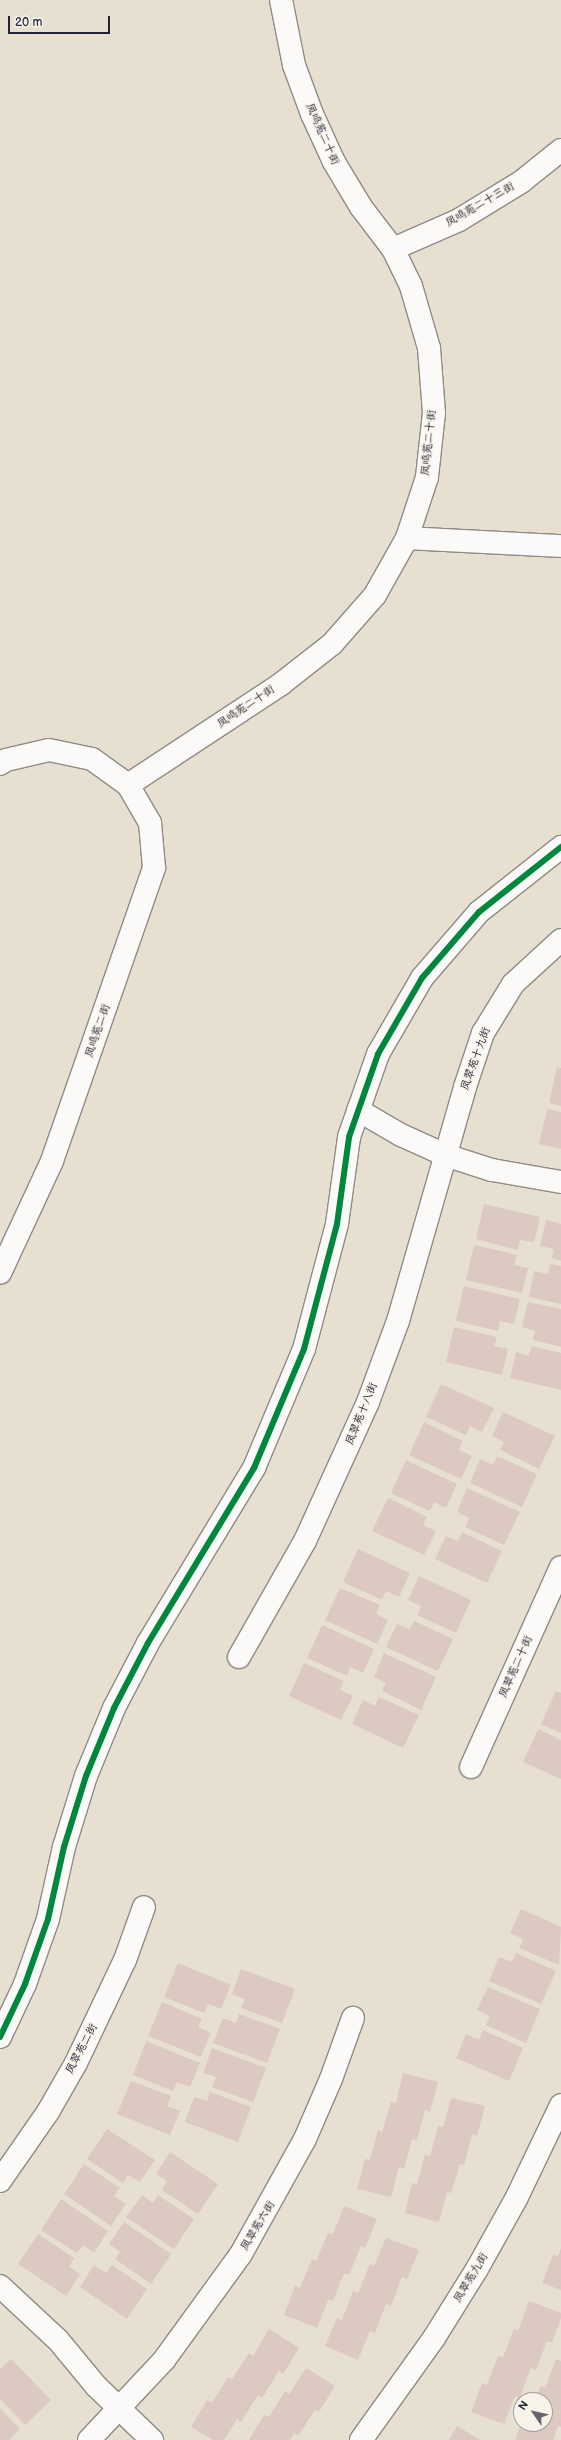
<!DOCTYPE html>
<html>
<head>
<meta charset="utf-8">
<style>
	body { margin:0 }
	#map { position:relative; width:561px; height:2440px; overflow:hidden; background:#e7e0d0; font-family:"Balsamiq Sans","LXGW WenKai TC",sans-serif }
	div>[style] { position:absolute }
	.building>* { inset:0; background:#dbc9c2 }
	.roads { filter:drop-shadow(1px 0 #8e8b86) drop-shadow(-1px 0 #8e8b86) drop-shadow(0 1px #8e8b86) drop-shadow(0 -1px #8e8b86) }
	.minor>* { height:22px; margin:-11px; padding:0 11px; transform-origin:11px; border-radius:11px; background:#fbfaf8 }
	.cycleway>* { height:6px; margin:-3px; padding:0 3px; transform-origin:3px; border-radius:3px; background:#00873e }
	span { translate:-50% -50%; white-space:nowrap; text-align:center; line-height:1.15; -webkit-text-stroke:3px #f7f3e8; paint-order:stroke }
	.street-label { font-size:11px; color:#22223b }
	.north { position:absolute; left:513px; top:2392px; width:40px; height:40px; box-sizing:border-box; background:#f7f3e8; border:1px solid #a29fa3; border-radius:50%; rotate:304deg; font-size:11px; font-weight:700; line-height:16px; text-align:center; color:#22223b }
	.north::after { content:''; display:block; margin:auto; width:14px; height:18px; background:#67646f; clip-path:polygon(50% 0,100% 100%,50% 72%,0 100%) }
	.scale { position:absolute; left:8px; top:16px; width:102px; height:18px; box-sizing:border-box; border:2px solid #22223b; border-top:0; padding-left:5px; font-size:12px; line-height:14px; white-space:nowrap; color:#22223b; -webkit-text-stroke:3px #f7f3e8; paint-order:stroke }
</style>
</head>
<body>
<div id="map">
	<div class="building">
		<i style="clip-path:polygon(557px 1067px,561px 1068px,561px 1106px,549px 1103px)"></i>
		<i style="clip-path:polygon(547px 1109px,561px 1112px,561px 1149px,539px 1144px)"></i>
		<i style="clip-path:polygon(484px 1204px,540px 1217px,534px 1242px,520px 1240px,518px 1250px,476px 1239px)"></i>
		<i style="clip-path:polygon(546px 1220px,561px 1224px,561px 1261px,552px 1258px,554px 1249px,540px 1246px)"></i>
		<i style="clip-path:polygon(474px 1245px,517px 1255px,514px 1265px,528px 1268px,522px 1293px,466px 1280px)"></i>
		<i style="clip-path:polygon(550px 1264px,561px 1266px,561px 1304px,529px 1297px,534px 1271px,548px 1274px)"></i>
		<i style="clip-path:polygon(464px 1286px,520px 1299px,514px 1324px,500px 1321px,498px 1331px,456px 1321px)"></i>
		<i style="clip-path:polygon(528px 1302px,561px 1309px,561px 1347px,533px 1340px,535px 1331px,522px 1327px)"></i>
		<i style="clip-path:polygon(454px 1327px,497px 1337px,494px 1346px,508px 1349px,502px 1375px,446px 1362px)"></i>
		<i style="clip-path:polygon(531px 1346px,561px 1353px,561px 1390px,510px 1378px,516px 1352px,529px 1356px)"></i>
		<i style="clip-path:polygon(441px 1384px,494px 1408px,482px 1432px,470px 1426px,466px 1435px,426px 1417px)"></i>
		<i style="clip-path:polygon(503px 1412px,555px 1436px,539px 1469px,500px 1450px,504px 1442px,492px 1436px)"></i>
		<i style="clip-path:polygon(424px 1422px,463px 1441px,459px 1450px,472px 1456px,461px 1479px,409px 1455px)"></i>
		<i style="clip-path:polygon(497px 1456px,537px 1474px,522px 1507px,470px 1483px,480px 1459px,493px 1465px)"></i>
		<i style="clip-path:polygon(406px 1460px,457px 1484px,446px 1508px,434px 1502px,430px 1511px,391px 1493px)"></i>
		<i style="clip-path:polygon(467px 1488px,520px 1512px,504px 1545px,465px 1527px,469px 1518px,457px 1512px)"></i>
		<i style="clip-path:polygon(388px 1498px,427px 1517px,423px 1525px,436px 1531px,424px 1555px,372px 1531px)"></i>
		<i style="clip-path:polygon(462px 1532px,502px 1551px,487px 1583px,435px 1559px,446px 1536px,458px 1541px)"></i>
		<i style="clip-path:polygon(358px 1549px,410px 1573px,399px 1597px,386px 1591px,382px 1600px,343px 1582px)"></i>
		<i style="clip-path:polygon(419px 1576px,471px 1600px,456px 1633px,417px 1615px,421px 1606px,408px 1600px)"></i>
		<i style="clip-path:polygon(340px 1588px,380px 1605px,376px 1614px,388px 1620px,377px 1644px,325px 1620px)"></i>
		<i style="clip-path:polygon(414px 1621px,453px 1639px,438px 1671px,386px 1647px,397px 1624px,410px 1629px)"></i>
		<i style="clip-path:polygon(322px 1625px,374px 1649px,363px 1673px,350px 1667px,347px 1676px,307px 1658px)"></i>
		<i style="clip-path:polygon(384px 1653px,436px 1677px,421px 1710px,382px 1691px,386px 1683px,374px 1677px)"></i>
		<i style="clip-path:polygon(304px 1663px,344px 1681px,340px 1690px,353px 1696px,341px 1720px,289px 1696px)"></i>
		<i style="clip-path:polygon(556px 1691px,561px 1693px,561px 1733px,541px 1724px)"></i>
		<i style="clip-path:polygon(379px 1697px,419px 1715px,403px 1748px,352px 1724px,363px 1700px,375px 1706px)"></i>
		<i style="clip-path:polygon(538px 1729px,561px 1740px,561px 1779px,523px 1762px)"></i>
		<i style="clip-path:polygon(521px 1909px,561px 1927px,559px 1965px,519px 1948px,523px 1939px,510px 1933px)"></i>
		<i style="clip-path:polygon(516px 1953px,556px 1971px,541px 2004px,489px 1981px,499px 1957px,512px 1962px)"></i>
		<i style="clip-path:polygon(178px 1963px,231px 1985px,221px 2009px,208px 2004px,204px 2013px,164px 1997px)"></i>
		<i style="clip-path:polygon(241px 1969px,295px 1989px,282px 2023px,241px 2008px,245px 1999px,232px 1994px)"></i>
		<i style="clip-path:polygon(488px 1987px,540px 2009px,526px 2043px,486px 2025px,490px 2016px,477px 2010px)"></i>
		<i style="clip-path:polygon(162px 2002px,202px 2019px,198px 2027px,211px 2033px,201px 2057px,148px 2036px)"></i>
		<i style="clip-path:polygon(239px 2014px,280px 2029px,267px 2063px,213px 2043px,223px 2018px,236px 2023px)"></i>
		<i style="clip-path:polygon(483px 2030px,523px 2048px,509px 2081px,456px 2058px,466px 2034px,479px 2040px)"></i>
		<i style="clip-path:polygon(146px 2041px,200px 2063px,190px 2087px,177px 2082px,173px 2091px,133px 2075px)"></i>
		<i style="clip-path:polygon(212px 2048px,266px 2068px,253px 2102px,212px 2087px,216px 2077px,203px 2073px)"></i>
		<i style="clip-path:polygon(403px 2073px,438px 2082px,430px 2112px,425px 2110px,417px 2140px,412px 2139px,404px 2169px,399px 2167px,391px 2197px,357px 2189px,365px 2159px,370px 2160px,378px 2130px,382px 2132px,391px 2102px,396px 2103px)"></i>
		<i style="clip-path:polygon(131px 2081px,171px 2096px,167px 2106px,180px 2111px,170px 2135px,117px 2114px)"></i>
		<i style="clip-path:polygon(210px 2092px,251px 2107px,238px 2142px,185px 2122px,194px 2097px,207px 2101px)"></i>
		<i style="clip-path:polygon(451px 2098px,485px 2106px,477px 2136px,472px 2135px,464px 2165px,460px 2164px,451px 2193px,447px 2192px,439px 2222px,405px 2213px,412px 2183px,417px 2184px,425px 2155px,430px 2156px,438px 2126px,443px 2127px)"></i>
		<i style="clip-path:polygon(107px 2129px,155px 2160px,140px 2182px,128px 2175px,123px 2183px,87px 2159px)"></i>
		<i style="clip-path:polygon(170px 2152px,218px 2184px,198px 2214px,162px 2190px,167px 2181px,156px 2174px)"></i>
		<i style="clip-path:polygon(84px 2164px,120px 2188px,114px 2196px,126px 2204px,111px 2226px,64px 2194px)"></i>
		<i style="clip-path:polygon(142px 2195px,153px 2203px,158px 2195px,194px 2219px,174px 2249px,126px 2217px)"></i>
		<i style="clip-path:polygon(61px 2199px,108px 2231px,94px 2253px,83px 2245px,77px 2253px,41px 2230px)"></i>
		<i style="clip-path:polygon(344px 2206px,377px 2219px,365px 2248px,361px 2246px,349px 2275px,344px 2273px,333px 2301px,328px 2300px,317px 2328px,284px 2315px,295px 2286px,300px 2288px,312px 2259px,316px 2261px,328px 2233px,333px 2234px)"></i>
		<i style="clip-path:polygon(124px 2222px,171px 2254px,151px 2284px,115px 2259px,120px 2252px,109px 2244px)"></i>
		<i style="clip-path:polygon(38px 2234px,74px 2258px,69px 2267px,80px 2274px,66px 2296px,18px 2264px)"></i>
		<i style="clip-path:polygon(386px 2238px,419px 2250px,407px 2279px,402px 2277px,391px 2306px,386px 2304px,375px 2333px,370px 2331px,358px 2360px,325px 2346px,337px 2318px,342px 2320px,353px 2291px,358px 2293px,370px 2264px,374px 2266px)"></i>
		<i style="clip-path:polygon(561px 2248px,561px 2290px,542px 2283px,553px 2255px,558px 2256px)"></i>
		<i style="clip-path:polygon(94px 2265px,106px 2273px,112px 2265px,147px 2289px,127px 2319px,80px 2287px)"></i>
		<i style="clip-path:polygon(529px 2301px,561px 2313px,561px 2318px,552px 2343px,547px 2341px,536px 2370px,531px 2368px,520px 2397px,515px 2396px,504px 2424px,471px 2412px,482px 2383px,487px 2385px,498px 2356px,503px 2357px,514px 2329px,518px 2331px)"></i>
		<i style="clip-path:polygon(269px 2329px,299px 2348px,283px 2374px,279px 2371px,262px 2398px,258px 2395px,241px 2422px,237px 2419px,224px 2440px,213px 2440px,191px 2427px,207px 2400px,212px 2403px,228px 2377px,232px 2379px,249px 2353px,253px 2356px)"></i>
		<i style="clip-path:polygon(11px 2359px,51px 2400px,25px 2425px,0 2399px,0 2369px)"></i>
		<i style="clip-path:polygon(556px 2359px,561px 2361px,561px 2427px,558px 2426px,553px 2440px,515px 2440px,521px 2424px,545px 2424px,545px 2400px,535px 2400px,541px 2386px,545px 2388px)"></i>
		<i style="clip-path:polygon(306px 2368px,335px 2386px,319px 2412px,315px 2410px,298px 2436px,294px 2433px,290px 2440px,249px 2440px,264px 2415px,269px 2417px,285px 2391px,289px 2394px)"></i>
		<i style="clip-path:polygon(0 2408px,20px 2429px,9px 2440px,0 2440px)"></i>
		<i style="clip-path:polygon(457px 2426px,480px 2440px,449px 2440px)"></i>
	</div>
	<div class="roads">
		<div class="minor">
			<i style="left:393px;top:249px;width:72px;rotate:-23.7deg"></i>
			<i style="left:459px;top:220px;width:73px;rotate:-31.5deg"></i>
			<i style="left:521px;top:182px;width:51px;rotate:-38.7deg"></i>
			<i style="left:407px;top:538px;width:154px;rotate:3deg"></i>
			<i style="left:0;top:764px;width:7px;rotate:-34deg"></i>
			<i style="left:6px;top:760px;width:44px;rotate:-13.1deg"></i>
			<i style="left:49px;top:750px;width:44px;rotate:11.8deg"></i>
			<i style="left:92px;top:759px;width:44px;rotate:35.8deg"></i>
			<i style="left:128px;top:785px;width:44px;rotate:59.9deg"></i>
			<i style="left:150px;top:823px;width:45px;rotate:84.9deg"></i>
			<i style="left:154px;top:868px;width:310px;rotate:109.2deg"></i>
			<i style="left:52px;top:1161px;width:123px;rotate:114.9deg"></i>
			<i style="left:128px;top:785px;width:183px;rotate:-33.4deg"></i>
			<i style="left:281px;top:684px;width:65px;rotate:-38.1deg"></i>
			<i style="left:332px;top:644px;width:65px;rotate:-48.7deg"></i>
			<i style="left:375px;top:595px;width:65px;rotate:-60.7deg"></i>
			<i style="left:407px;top:538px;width:64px;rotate:-71.8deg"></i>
			<i style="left:427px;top:477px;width:64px;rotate:-83.8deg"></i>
			<i style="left:434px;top:413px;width:65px;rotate:-94.4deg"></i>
			<i style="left:429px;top:348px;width:65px;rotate:-106.2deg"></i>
			<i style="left:411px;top:286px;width:41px;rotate:-115.9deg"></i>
			<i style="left:393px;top:249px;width:53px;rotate:-127.3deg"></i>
			<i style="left:361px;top:207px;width:52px;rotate:-121deg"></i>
			<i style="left:334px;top:162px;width:53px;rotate:-114.6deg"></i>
			<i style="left:312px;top:114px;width:52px;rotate:-110.2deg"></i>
			<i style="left:294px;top:65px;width:66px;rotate:-101.3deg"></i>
			<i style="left:358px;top:1110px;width:50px;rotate:30.2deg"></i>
			<i style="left:401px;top:1135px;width:48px;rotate:24.4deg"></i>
			<i style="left:445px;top:1155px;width:49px;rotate:17.7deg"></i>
			<i style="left:492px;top:1170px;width:70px;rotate:9.9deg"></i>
			<i style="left:239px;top:1657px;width:133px;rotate:-60.4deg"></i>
			<i style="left:305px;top:1541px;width:153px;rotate:-65.6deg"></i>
			<i style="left:368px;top:1402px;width:86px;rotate:-69.7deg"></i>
			<i style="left:398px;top:1321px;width:243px;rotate:-74deg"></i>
			<i style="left:465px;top:1087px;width:57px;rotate:-71.6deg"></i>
			<i style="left:483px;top:1033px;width:57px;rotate:-58.5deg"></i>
			<i style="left:513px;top:984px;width:65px;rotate:-42.5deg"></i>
			<i style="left:471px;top:1767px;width:219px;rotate:-65.8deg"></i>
			<i style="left:0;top:2037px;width:59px;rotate:-64.7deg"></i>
			<i style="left:25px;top:1984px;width:69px;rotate:-70.5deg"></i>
			<i style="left:48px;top:1919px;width:74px;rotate:-77.5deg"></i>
			<i style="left:64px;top:1847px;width:74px;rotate:-72.8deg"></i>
			<i style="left:86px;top:1776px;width:74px;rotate:-67.6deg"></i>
			<i style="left:114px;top:1708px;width:73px;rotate:-62.4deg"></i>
			<i style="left:148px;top:1643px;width:205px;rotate:-58.8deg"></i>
			<i style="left:254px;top:1468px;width:129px;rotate:-67.2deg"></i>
			<i style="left:304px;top:1349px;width:129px;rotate:-75.2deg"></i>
			<i style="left:337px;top:1224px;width:88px;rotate:-82.1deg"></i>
			<i style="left:349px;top:1137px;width:88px;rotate:-70.7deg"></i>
			<i style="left:378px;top:1054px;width:88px;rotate:-59.9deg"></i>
			<i style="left:422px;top:978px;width:87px;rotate:-49.2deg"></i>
			<i style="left:479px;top:912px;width:105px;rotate:-38.4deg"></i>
			<i style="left:0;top:2181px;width:84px;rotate:-55.2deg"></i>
			<i style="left:48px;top:2112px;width:56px;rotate:-60.3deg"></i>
			<i style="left:76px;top:2063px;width:114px;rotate:-64.6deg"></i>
			<i style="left:125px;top:1960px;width:56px;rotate:-70.3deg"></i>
			<i style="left:0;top:2286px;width:79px;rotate:43deg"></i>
			<i style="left:58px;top:2340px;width:60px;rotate:50.4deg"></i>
			<i style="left:96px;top:2386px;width:78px;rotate:44deg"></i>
			<i style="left:89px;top:2440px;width:110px;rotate:-46.8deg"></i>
			<i style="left:164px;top:2360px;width:131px;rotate:-54deg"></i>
			<i style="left:241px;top:2254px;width:132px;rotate:-60.9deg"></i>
			<i style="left:305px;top:2139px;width:65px;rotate:-66.6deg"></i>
			<i style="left:331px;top:2079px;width:65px;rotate:-70.2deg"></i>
			<i style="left:361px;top:2440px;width:125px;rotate:-54.4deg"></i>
			<i style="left:434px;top:2338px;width:81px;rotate:-58.1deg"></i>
			<i style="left:477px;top:2269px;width:82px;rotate:-60.9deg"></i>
			<i style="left:517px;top:2197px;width:102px;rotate:-64.4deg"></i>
		</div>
	</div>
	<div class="cycleway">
		<i style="left:0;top:2037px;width:59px;rotate:-64.7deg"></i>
		<i style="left:25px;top:1984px;width:69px;rotate:-70.5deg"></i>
		<i style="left:48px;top:1919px;width:74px;rotate:-77.5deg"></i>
		<i style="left:64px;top:1847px;width:74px;rotate:-72.8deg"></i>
		<i style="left:86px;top:1776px;width:74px;rotate:-67.6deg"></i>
		<i style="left:114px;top:1708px;width:73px;rotate:-62.4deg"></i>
		<i style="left:148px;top:1643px;width:205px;rotate:-58.8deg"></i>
		<i style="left:254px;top:1468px;width:129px;rotate:-67.2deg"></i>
		<i style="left:304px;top:1349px;width:129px;rotate:-75.2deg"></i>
		<i style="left:337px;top:1224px;width:88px;rotate:-82.1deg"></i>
		<i style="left:349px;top:1137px;width:88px;rotate:-70.7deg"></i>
		<i style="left:378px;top:1054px;width:88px;rotate:-59.9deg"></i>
		<i style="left:422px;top:978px;width:87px;rotate:-49.2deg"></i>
		<i style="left:479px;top:912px;width:105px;rotate:-38.4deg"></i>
	</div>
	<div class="street-label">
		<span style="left:322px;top:134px;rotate:66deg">凤鸣苑二十街</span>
		<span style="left:480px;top:205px;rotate:-30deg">凤鸣苑二十三街</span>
		<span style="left:429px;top:443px;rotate:-84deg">凤鸣苑二十街</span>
		<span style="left:246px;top:707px;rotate:-34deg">凤鸣苑二十街</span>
		<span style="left:98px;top:1031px;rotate:-71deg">凤鸣苑二街</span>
		<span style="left:476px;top:1059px;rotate:-70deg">凤翠苑十九街</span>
		<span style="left:362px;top:1414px;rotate:-68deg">凤翠苑十八街</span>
		<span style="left:516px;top:1667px;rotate:-66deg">凤翠苑二十街</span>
		<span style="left:82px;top:2049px;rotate:-62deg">凤翠苑二街</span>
		<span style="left:258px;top:2226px;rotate:-59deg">凤翠苑六街</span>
		<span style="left:471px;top:2278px;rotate:-59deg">凤翠苑九街</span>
	</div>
	<div class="north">N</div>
	<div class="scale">20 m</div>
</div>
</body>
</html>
